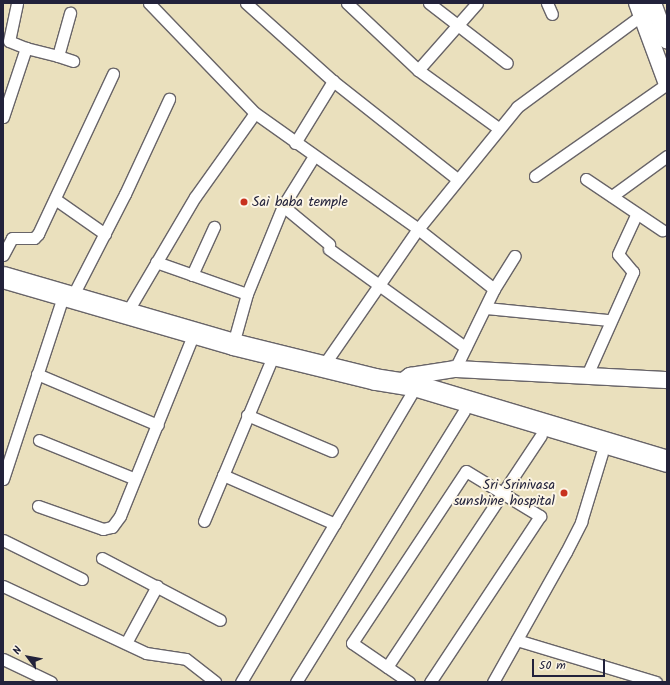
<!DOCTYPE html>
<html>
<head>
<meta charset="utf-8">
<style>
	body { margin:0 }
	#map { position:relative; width:670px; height:685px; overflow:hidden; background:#eae0bd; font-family:Kalam,sans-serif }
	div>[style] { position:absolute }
	.roads { filter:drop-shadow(1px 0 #686468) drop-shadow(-1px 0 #686468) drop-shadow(0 1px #686468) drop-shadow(0 -1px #686468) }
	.street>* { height:11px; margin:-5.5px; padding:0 5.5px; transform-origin:5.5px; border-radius:5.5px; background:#fff }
	.secondary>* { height:16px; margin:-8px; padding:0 8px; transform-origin:8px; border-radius:8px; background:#fff }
	.highway>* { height:21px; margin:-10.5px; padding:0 10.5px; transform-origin:10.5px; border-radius:10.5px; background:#fff }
	.dots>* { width:11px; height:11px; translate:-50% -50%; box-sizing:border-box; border:2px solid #fcf5e5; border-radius:50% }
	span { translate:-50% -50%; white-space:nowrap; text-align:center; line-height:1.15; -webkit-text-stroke:4px #fcf5e5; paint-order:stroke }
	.poi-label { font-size:14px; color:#22223b }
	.left { translate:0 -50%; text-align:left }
	.right { translate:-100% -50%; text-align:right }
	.frame { position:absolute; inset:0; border:4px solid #22223b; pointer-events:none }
	.north { position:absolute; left:8px; top:637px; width:40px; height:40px; -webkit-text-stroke:3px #fcf5e5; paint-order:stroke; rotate:302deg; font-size:11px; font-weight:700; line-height:16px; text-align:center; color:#22223b }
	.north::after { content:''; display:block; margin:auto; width:14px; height:18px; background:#22223b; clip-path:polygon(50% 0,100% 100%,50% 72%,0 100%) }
	.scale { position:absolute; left:532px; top:659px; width:73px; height:18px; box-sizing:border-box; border:2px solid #22223b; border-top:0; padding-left:5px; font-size:12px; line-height:14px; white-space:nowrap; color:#22223b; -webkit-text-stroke:3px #fcf5e5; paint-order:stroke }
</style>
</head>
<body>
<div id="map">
	<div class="roads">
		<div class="street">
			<i style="left:149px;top:3px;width:153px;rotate:46.1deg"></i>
			<i style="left:255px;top:113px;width:200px;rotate:35.4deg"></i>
			<i style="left:418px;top:229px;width:97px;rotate:38.3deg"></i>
			<i style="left:246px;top:3px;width:117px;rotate:41.9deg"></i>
			<i style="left:333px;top:81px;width:158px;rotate:38.3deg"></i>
			<i style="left:347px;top:3px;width:98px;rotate:43.3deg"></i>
			<i style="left:418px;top:70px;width:99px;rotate:35.9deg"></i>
			<i style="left:429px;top:3px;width:98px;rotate:37.6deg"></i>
			<i style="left:547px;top:3px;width:12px;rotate:66deg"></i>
			<i style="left:26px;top:48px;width:33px;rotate:14deg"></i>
			<i style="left:58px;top:56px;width:45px;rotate:-74.4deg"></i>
			<i style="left:58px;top:56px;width:16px;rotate:18deg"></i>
			<i style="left:418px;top:70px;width:89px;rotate:-48.6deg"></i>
			<i style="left:3px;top:117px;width:73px;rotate:-71.6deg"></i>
			<i style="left:26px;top:48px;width:18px;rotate:-158deg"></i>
			<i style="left:9px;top:41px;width:39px;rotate:-78deg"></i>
			<i style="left:295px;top:143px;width:73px;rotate:-58.5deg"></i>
			<i style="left:535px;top:176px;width:161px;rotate:-34.9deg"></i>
			<i style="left:586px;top:179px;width:92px;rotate:33.9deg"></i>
			<i style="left:612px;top:196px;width:68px;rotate:-36deg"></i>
			<i style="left:55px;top:199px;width:61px;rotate:35deg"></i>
			<i style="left:283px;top:206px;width:60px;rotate:39.6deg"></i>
			<i style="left:329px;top:249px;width:168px;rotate:35.8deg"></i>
			<i style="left:3px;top:255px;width:19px;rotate:-62deg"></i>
			<i style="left:12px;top:238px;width:22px"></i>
			<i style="left:34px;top:238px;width:6px;rotate:-45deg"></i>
			<i style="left:38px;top:234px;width:177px;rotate:-64.9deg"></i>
			<i style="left:156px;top:262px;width:96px;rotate:19.4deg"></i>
			<i style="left:192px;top:275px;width:53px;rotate:-65.4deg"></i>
			<i style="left:71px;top:299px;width:118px;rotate:-62.8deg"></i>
			<i style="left:125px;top:194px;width:105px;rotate:-65.1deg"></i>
			<i style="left:486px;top:308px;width:124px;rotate:5.6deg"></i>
			<i style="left:126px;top:314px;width:136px;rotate:-59.5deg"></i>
			<i style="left:195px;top:197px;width:103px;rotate:-54.5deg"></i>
			<i style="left:233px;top:344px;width:52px;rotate:-74.4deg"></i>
			<i style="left:247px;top:294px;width:95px;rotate:-67.8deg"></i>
			<i style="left:283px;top:206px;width:59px;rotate:-58.2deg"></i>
			<i style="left:323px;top:366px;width:167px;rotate:-55.3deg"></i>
			<i style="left:418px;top:229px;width:157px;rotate:-50.9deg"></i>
			<i style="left:517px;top:107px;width:160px;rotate:-36.4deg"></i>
			<i style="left:455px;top:369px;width:89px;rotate:-64deg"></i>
			<i style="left:494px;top:289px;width:39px;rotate:-58deg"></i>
			<i style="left:37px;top:374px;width:131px;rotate:22.9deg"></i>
			<i style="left:587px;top:375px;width:113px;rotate:-65.9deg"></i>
			<i style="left:633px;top:272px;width:23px;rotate:-130deg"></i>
			<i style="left:618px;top:254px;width:43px;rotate:-65.2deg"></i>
			<i style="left:247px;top:415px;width:92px;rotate:23deg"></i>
			<i style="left:39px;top:440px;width:101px;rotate:22deg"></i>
			<i style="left:223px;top:475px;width:122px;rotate:23.6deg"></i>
			<i style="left:3px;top:479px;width:192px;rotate:-71.8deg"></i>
			<i style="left:38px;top:506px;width:69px;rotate:19.5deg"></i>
			<i style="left:103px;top:529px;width:9px;rotate:-13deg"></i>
			<i style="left:112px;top:527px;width:14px;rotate:-54deg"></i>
			<i style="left:120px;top:516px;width:197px;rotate:-68deg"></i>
			<i style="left:204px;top:521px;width:181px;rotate:-67.3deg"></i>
			<i style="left:3px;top:540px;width:88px;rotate:26.3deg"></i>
			<i style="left:102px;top:558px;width:133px;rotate:27.7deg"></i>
			<i style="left:3px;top:586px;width:158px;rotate:25.1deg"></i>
			<i style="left:146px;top:653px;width:40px;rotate:8.5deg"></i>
			<i style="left:186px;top:659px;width:37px;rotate:38deg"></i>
			<i style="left:517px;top:640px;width:145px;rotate:16.8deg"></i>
			<i style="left:126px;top:643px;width:65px;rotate:-61.5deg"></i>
			<i style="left:3px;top:659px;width:53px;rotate:25.6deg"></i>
			<i style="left:387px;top:667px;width:278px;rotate:-56.4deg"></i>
			<i style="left:241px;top:682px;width:334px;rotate:-59.4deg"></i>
			<i style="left:296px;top:682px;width:319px;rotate:-58.2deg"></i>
			<i style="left:409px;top:682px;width:69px;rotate:-145.6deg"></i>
			<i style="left:352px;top:643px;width:206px;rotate:-56.5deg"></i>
			<i style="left:466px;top:471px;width:87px;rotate:31.3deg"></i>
			<i style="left:540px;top:516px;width:199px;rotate:123.5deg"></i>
			<i style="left:493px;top:682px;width:149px;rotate:-60.7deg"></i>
			<i style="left:566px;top:552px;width:34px;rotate:-63deg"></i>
			<i style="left:581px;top:522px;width:72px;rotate:-73.1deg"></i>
		</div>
		<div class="secondary">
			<i style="left:637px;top:3px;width:86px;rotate:69.7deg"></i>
			<i style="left:653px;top:3px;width:40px;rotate:69.8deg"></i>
			<i style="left:399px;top:384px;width:14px;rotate:-36deg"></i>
			<i style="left:410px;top:376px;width:46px;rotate:-8.8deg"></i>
			<i style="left:455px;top:369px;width:212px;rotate:3deg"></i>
		</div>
		<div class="highway">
			<i style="left:3px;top:277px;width:240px;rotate:16.2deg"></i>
			<i style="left:233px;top:344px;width:146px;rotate:13.8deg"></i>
			<i style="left:375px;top:379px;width:39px;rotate:9deg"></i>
			<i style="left:414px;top:385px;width:264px;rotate:16.7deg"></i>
		</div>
	</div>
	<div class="dots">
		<i style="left:244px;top:202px;background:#c8321e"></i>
		<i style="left:564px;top:493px;background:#c8321e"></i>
	</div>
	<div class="poi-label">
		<span class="left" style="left:252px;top:202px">Sai baba temple</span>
		<span class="right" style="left:555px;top:493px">Sri Srinivasa<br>sunshine hospital</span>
	</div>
	<div class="frame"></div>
	<div class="north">N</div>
	<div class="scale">50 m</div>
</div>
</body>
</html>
